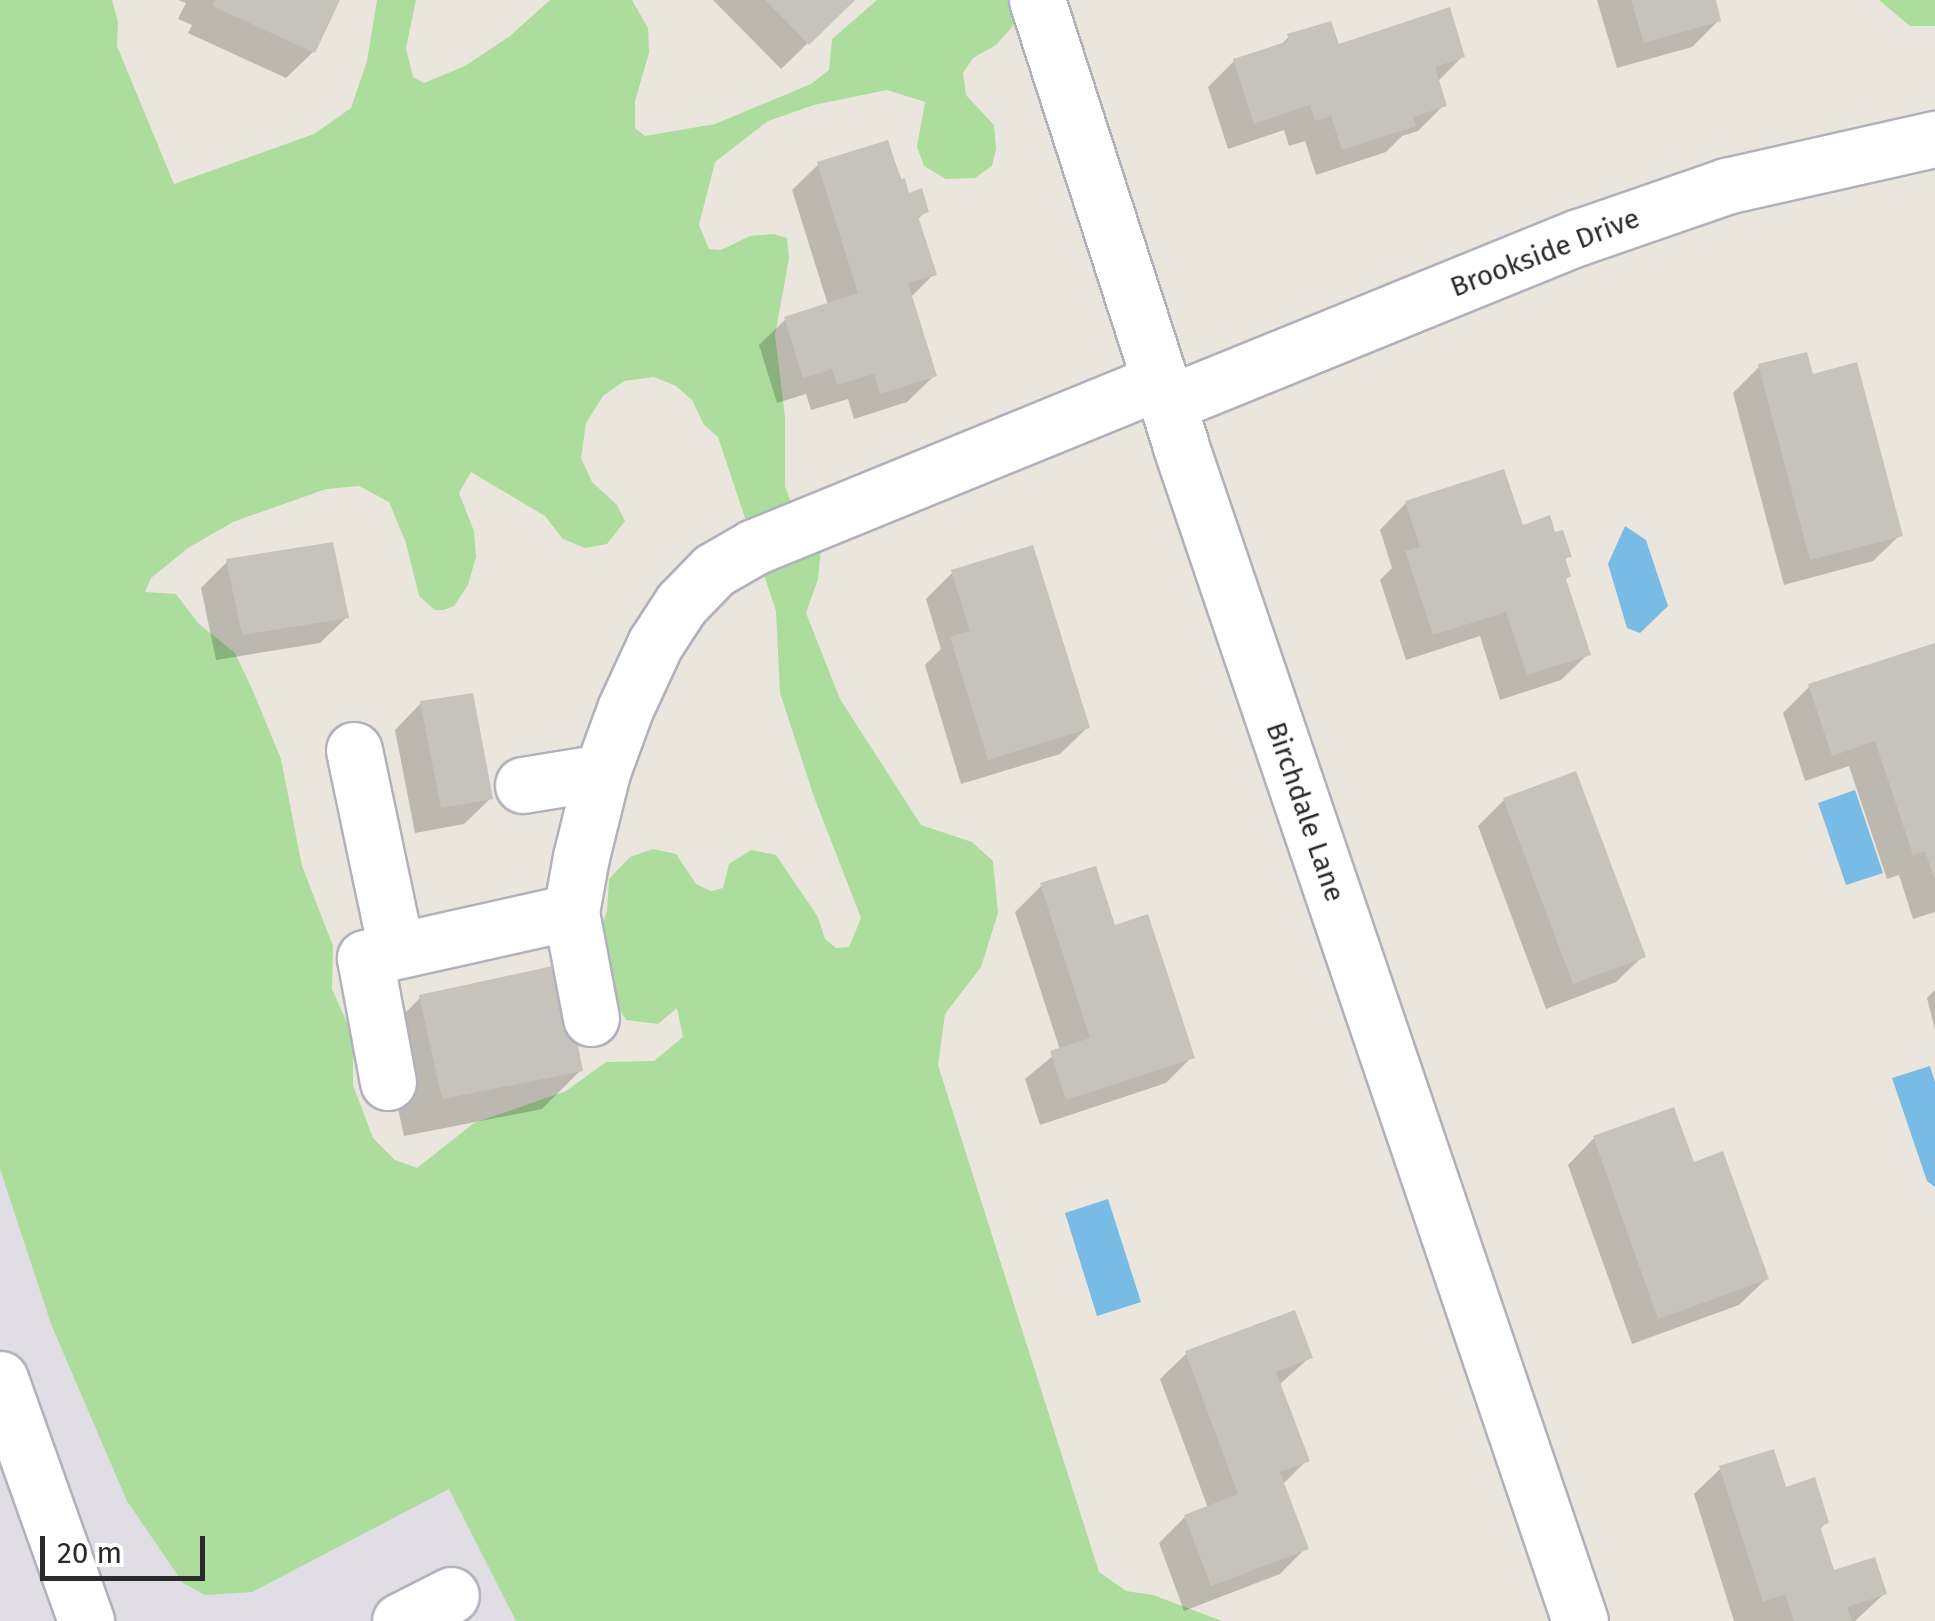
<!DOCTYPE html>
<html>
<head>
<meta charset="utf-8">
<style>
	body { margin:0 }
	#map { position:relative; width:1935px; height:1621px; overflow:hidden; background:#ebe6dd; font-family:"Fira Sans",sans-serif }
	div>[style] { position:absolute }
	.industrial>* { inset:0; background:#e0dde4 }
	.green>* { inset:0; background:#acdd9d }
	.water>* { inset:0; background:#78bbe5 }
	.shadow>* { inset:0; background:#0003 }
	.building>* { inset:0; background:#c6c3bc }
	.roads { filter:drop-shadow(2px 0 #b0b1bc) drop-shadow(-2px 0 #b0b1bc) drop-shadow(0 2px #b0b1bc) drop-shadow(0 -2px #b0b1bc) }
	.minor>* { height:55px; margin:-27.5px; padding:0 27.5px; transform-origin:27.5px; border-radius:27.5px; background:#fff }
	span { translate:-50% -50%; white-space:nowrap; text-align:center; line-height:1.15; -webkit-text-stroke:8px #fff; paint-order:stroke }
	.street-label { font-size:28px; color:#2a2a2a }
	.scale { position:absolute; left:40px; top:1536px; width:165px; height:45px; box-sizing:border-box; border:5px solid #2a2a2a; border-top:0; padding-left:12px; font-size:30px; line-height:35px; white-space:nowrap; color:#2a2a2a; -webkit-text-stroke:8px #fff; paint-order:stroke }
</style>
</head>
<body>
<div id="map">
	<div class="industrial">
		<i style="clip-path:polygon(0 1169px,51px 1324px,429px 1497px,449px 1488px,516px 1621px,0 1621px)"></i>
	</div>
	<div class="green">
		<i style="clip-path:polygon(evenodd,0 0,112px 0,118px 22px,117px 46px,174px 184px,314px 134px,351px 108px,367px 61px,377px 0,416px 0,406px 48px,413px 77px,424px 83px,465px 66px,510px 36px,550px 0,632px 0,648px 28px,649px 53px,635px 101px,635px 128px,645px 136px,715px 124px,811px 84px,829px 70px,832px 39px,877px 0,1021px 0,1023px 8px,1012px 27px,996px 45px,973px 58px,963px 73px,966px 95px,994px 125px,996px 149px,992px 166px,975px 178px,946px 179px,924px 166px,917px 147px,925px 102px,887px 90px,814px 105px,768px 121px,715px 162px,699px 225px,709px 249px,721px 250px,750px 236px,774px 234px,787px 238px,789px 258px,775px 335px,785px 417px,785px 486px,790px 500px,807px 514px,821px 549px,818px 579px,806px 613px,840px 699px,921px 825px,972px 842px,993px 861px,998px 913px,981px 967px,945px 1014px,938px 1065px,1099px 1572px,1126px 1591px,1153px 1595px,1222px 1621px,516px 1621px,449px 1489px,252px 1592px,205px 1595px,183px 1583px,127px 1501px,51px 1324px,0 1169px,0 0,654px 377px,676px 386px,692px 400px,704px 425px,718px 437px,776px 611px,780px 693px,814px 797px,861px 918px,849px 947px,836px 948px,825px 939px,818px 917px,776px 855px,751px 850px,729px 864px,723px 888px,711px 891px,696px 884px,676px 854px,653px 849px,630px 857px,609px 879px,607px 911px,597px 937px,601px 977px,626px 1020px,658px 1024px,677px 1008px,683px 1037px,654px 1061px,606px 1062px,566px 1091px,474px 1123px,417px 1168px,395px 1160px,373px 1138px,353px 1085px,353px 1036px,332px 989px,333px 946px,302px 866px,281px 759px,253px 691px,235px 653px,198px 623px,176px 594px,145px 592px,151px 578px,188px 548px,233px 522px,326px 489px,359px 486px,389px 502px,406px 543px,419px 596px,435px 610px,444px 610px,454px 606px,468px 585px,476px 557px,474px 531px,459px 493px,471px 472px,545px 516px,563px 539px,585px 548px,607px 544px,625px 521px,617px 505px,592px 482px,581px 458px,586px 423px,603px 396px,624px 381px,654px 377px)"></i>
		<i style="clip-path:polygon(1879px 0,1935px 0,1935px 26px,1910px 26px)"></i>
	</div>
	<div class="water">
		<i style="clip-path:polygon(1625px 526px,1646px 540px,1668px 606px,1640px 633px,1627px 628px,1608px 564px)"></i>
		<i style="clip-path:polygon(1855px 790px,1883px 873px,1846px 885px,1818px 803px)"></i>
		<i style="clip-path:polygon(1930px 1066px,1935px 1082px,1935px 1187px,1927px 1181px,1892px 1078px)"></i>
		<i style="clip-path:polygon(1108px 1199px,1141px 1302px,1097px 1316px,1065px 1213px)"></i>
	</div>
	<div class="shadow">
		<i style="clip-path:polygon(178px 0,337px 0,313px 52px,286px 78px,188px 33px,192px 25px,178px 19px,186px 3px)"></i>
		<i style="clip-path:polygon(713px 0,852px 0,781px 69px)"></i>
		<i style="clip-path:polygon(1597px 0,1713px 0,1719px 20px,1692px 47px,1617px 68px)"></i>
		<i style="clip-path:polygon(1289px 37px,1337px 47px,1462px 57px,1437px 82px,1444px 105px,1418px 131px,1402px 136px,1386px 152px,1316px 175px,1305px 141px,1289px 146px,1284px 130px,1228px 149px,1208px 87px,1234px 61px,1278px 47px)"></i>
		<i style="clip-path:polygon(887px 143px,908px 196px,926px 211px,917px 220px,934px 274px,910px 298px,934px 376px,907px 402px,854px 419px,848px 399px,811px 410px,806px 394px,777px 403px,759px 345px,786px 319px,828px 305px,792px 190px,819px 164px)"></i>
		<i style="clip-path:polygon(1760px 366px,1811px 377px,1900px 535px,1873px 561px,1784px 585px,1733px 393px)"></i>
		<i style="clip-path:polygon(1406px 503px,1554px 536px,1569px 556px,1563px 561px,1564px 580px,1588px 654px,1561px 680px,1500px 700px,1480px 636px,1406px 660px,1380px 580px,1392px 568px,1380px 530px)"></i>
		<i style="clip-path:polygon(227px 562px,347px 617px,320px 643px,216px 660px,201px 588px)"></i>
		<i style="clip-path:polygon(953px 572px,1087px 728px,1060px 754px,961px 784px,925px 665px,941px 649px,926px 599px)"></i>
		<i style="clip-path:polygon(1935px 645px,1935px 912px,1913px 919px,1899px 875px,1887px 879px,1849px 766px,1805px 781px,1783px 713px,1809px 687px)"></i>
		<i style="clip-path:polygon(421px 703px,491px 798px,464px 824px,415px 833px,395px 730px)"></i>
		<i style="clip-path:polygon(1504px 800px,1643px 956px,1616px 982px,1546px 1009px,1478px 826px)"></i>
		<i style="clip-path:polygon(1041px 886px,1114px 928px,1192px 1057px,1166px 1083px,1040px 1125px,1025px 1079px,1060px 1050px,1015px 912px)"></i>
		<i style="clip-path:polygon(1935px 990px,1935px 1030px,1927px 998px)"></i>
		<i style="clip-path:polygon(421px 997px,581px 1070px,542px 1109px,404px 1136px,382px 1036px)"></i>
		<i style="clip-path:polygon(1594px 1138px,1692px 1165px,1766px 1279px,1739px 1305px,1632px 1344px,1568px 1165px)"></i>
		<i style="clip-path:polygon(1187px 1353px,1310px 1357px,1279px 1385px,1307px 1460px,1282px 1485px,1306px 1548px,1280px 1574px,1184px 1611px,1159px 1543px,1185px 1517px,1208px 1508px,1160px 1379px)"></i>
		<i style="clip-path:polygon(1721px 1468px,1784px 1490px,1827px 1522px,1819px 1530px,1832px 1574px,1884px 1594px,1855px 1621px,1734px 1621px,1694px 1494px)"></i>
	</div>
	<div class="building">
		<i style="clip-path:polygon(215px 0,340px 0,315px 53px,212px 6px)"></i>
		<i style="clip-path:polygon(765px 0,855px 0,809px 45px)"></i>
		<i style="clip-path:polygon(1631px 0,1716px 0,1721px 21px,1644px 43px)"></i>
		<i style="clip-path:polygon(1450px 7px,1465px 57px,1435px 67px,1447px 106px,1413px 117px,1416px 126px,1342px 150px,1331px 116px,1315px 121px,1310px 105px,1254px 124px,1233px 59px,1289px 41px,1287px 34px,1331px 21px,1339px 44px)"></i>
		<i style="clip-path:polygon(888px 140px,901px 180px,905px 178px,909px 193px,922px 188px,929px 212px,918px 216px,937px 275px,908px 283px,937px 376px,880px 394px,874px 374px,837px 385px,832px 369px,803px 378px,784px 317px,858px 293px,817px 162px)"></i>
		<i style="clip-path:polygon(1807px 352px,1813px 374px,1857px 362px,1903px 536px,1810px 560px,1758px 364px)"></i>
		<i style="clip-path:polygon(1504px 469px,1523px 525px,1550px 515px,1555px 532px,1563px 530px,1572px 557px,1565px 558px,1571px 576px,1566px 579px,1591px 655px,1527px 675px,1506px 612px,1433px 635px,1405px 551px,1420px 547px,1405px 501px)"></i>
		<i style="clip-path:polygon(333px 542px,349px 618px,242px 635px,226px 559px)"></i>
		<i style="clip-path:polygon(1033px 545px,1090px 728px,988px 760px,950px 637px,970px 631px,951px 570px)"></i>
		<i style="clip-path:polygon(1935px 643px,1935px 878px,1934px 878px,1925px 851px,1913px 855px,1875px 741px,1832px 756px,1808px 684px)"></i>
		<i style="clip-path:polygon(473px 693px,493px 799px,441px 808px,420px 701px)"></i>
		<i style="clip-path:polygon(1576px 771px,1646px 957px,1573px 984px,1503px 798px)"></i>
		<i style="clip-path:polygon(1096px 866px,1115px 925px,1148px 914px,1195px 1058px,1066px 1100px,1050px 1051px,1090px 1038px,1040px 883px)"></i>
		<i style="clip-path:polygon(562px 964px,583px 1071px,442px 1099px,419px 995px)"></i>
		<i style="clip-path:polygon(1674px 1107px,1694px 1162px,1723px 1151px,1769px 1279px,1658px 1319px,1593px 1136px)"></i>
		<i style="clip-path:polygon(1295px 1310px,1313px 1358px,1276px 1372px,1310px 1461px,1280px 1472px,1309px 1549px,1211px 1586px,1184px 1515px,1238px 1494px,1185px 1351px)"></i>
		<i style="clip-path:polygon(1774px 1449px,1786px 1487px,1815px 1477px,1829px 1523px,1820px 1526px,1834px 1570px,1875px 1557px,1887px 1594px,1847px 1607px,1852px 1621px,1794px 1621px,1785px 1594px,1763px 1602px,1719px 1466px)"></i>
	</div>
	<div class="roads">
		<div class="minor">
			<i style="left:1037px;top:0;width:466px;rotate:72.1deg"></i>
			<i style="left:1180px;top:444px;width:1243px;rotate:71.23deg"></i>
			<i style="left:1167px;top:404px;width:445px;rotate:-22.1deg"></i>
			<i style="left:1579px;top:237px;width:156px;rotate:-19.1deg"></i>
			<i style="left:1726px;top:186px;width:214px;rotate:-12.7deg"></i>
			<i style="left:354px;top:750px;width:204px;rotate:78.1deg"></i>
			<i style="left:523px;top:785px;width:80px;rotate:-9.3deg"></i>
			<i style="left:591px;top:1018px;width:108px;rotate:-100.7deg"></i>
			<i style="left:571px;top:912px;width:56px;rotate:-79.7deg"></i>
			<i style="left:581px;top:857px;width:88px;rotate:-76.1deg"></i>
			<i style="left:602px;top:772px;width:67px;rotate:-69.9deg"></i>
			<i style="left:625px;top:709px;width:72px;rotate:-65.2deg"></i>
			<i style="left:655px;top:644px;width:48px;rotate:-57deg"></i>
			<i style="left:681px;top:604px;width:47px;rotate:-45.9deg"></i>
			<i style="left:714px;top:570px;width:46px;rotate:-29.9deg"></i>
			<i style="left:754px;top:547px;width:437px;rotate:-22.2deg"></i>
			<i style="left:388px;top:1082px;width:126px;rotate:-100.5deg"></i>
			<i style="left:365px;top:958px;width:211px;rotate:-12.6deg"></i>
			<i style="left:0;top:1379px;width:257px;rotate:70.4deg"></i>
			<i style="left:400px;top:1621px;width:57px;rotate:-27deg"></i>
		</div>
	</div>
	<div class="street-label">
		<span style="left:1545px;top:253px;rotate:-21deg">Brookside Drive</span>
		<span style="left:1305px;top:812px;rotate:71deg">Birchdale Lane</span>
	</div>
	<div class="scale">20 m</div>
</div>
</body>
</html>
